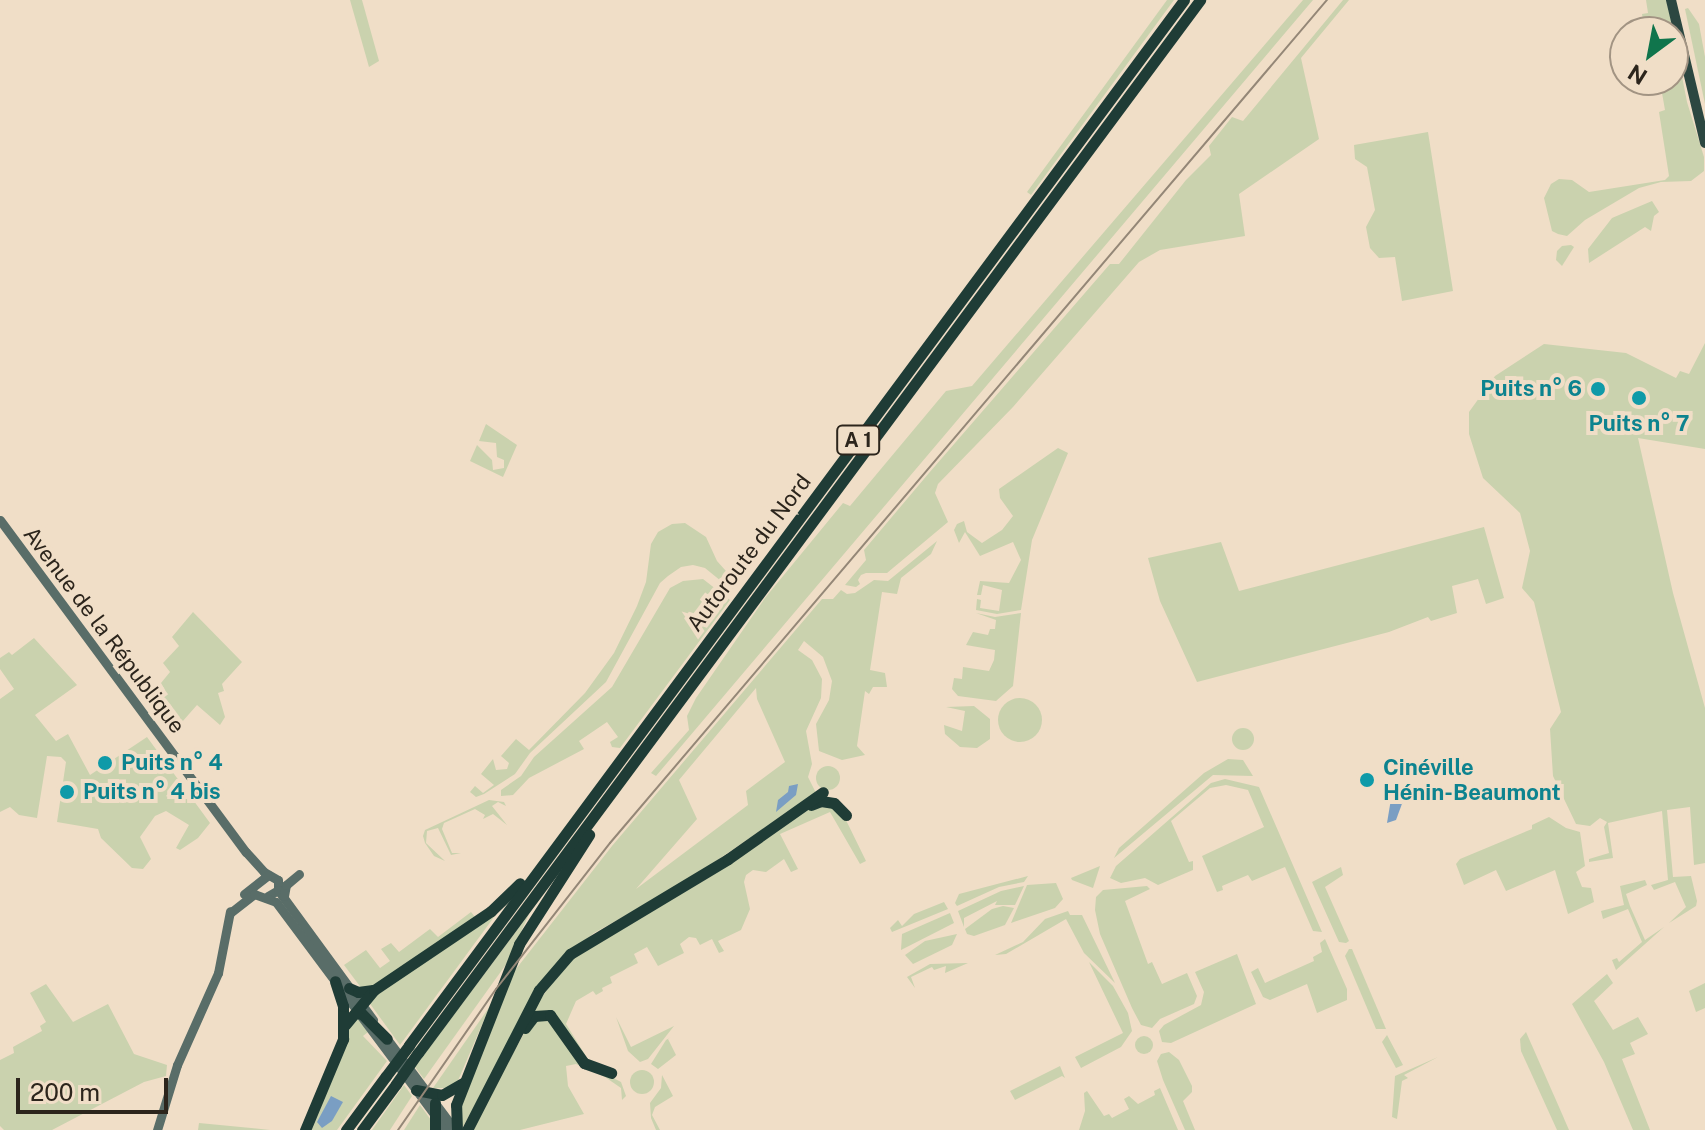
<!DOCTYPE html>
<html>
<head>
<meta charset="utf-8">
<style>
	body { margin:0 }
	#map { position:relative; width:1705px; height:1130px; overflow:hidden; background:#f0dec7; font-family:"Public Sans",sans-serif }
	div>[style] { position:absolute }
	.green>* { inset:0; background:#cad2ae }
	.round { border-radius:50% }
	.water>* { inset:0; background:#7a9ec3 }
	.secondary>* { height:9px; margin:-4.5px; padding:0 4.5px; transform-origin:4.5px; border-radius:4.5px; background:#596d68 }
	.trunk>* { height:10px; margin:-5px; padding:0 5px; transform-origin:5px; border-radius:5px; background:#2c4741 }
	.motorway>* { height:11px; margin:-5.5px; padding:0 5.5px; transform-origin:5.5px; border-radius:5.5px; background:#1f3c36 }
	.rail>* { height:2px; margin:-1px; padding:0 1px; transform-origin:1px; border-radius:1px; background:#948777 }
	.motorway-bridge>* { height:11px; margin:-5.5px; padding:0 5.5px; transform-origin:5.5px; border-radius:5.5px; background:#1f3c36 }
	.dots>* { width:22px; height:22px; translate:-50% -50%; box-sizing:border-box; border:4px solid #f0dec7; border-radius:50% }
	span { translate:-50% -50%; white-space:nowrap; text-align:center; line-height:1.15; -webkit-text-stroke:8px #f0dec7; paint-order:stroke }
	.shield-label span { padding:2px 6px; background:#f0dec7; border:2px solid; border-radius:6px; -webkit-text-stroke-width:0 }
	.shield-label { font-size:20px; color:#2c251c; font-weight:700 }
	.culture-label { font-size:22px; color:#0d838f; font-weight:700 }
	.right { translate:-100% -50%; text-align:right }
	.left { translate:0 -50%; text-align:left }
	.street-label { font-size:22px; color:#2c251c }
	.north { position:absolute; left:1609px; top:16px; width:80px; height:80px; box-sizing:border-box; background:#f0dec7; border:2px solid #a29483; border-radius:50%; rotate:212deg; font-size:22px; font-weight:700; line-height:32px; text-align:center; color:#2c251c }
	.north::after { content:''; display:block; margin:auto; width:28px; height:36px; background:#10754c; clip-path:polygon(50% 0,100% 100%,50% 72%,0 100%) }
	.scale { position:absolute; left:16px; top:1078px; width:152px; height:36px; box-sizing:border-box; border:4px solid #2c251c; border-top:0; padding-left:10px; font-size:24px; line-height:28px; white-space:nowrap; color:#2c251c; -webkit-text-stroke:6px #f0dec7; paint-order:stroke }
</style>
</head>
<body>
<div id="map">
	<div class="green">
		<i style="clip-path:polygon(350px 0,362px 0,379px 61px,369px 67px)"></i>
		<i style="clip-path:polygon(1167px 0,1174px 0,1031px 195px,1027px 192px)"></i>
		<i style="clip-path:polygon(1303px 0,1313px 0,656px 776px,651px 773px,689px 730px,687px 716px,696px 698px,765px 598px,843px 503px,850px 506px,946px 391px,972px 386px)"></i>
		<i style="clip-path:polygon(1343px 0,1349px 0,1301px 58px,1319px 139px,1239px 194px,1245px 236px,1160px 250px,1139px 262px,1013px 407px,938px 484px,935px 493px,948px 522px,887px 573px,866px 573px,861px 575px,858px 580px,860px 584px,856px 587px,845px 585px,866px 560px,864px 550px,929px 473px,1110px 264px,1119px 264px,1186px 180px,1211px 155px,1209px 146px,1232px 117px,1243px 121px)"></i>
		<i style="clip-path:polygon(1646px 0,1666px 0,1671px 20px,1687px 102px,1704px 157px,1704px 171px,1691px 181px,1661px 182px,1639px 188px,1585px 220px,1567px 236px,1558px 234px,1552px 231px,1544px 198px,1551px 184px,1559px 179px,1572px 180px,1589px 192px,1665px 180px,1669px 176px,1659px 112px,1665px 110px,1662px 93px,1655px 93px,1653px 80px,1673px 80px,1673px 32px,1645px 32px,1642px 14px,1648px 13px)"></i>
		<i style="clip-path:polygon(1688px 8px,1699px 24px,1705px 57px,1705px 104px,1685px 9px)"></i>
		<i style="clip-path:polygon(1428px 132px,1453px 291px,1402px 301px,1395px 257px,1379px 258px,1370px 248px,1366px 227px,1375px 210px,1367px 167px,1355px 159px,1354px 145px)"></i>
		<i style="clip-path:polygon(1652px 201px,1659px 212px,1654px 216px,1651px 231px,1645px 227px,1589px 263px,1588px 249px,1612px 218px)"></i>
		<i style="clip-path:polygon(1571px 245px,1574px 247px,1562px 266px,1556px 260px,1557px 251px,1562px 246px)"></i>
		<i style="clip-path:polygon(1705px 343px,1705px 449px,1638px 438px,1673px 593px,1705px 708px,1705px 863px,1694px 865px,1690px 807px,1667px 810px,1673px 877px,1691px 876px,1697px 901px,1696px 906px,1669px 923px,1686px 907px,1675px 882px,1654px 890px,1651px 885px,1668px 880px,1662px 811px,1608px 823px,1613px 858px,1589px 862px,1589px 859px,1609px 853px,1604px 827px,1607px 822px,1600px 818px,1590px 826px,1576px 824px,1553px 776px,1550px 729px,1561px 712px,1534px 602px,1522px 588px,1530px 551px,1520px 513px,1483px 478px,1469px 434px,1469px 412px,1495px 376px,1544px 344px,1626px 353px,1676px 378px,1680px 371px,1689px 374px)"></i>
		<i style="clip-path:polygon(486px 424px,517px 445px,503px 477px,470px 461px,477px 445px,492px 460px,493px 470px,504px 468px,504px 460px,497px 457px,496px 443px,479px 441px)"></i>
		<i style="clip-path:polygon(1058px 448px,1068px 453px,1032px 540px,1021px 610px,997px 614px,976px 610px,977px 599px,981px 600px,980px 608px,999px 611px,1002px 590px,983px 585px,981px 595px,977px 595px,980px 581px,1009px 583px,1021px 560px,1013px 542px,980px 556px,965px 532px,959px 543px,954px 530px,957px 524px,964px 521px,967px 532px,982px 543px,1002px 530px,1013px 516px,1000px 498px,999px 489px)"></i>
		<i style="clip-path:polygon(685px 523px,706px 537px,717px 561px,734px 580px,735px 586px,732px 590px,705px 568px,693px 565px,681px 567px,668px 576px,660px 583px,606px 682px,530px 753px,515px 774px,484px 794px,476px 797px,470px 792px,475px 786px,483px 793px,494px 785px,481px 774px,493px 759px,496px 770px,507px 769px,509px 763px,501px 756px,516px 739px,529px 750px,585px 693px,614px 653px,637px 606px,646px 582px,651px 544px,658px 532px,672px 524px)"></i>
		<i style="clip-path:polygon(1484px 527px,1504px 598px,1486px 604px,1478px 579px,1452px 586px,1457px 613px,1431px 621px,1428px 617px,1389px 632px,1197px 682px,1160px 601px,1148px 558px,1221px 542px,1239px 591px)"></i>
		<i style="clip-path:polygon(evenodd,937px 541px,931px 554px,901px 578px,897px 594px,882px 592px,870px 670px,885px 673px,887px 687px,873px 687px,869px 694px,865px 691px,857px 746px,865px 755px,842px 760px,819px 751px,816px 724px,829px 700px,832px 681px,823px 657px,804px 641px,798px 650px,812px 660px,822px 679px,821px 698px,806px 731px,812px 764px,808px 777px,816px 793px,685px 882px,594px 933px,557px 963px,462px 1128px,459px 1106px,505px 983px,612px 846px,822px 599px,833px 599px,841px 590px,847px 594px,855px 593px,874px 580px,888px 581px,937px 541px,756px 688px,757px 699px,785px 762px,746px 791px,748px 805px,636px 889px,697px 819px,679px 780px,756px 688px)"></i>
		<i style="clip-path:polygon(703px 579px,730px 600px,620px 748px,612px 747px,610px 742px,618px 737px,607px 722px,579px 741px,584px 749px,529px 778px,513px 795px,501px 796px,501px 790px,521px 776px,534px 757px,612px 687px,670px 588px,683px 581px)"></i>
		<i style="clip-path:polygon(193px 612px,242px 662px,222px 684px,224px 691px,218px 693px,225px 717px,220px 725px,197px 705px,182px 722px,160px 695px,165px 690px,161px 683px,170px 672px,163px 663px,179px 646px,172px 637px)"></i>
		<i style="clip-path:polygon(976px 613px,995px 617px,1021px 613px,1013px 686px,996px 701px,958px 696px,952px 689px,954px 678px,962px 679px,963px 667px,989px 671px,994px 660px,995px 650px,966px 645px,973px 632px,988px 635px,990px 629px,995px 629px,996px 620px)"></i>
		<i style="clip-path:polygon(34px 638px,77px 685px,35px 715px,56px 741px,68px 734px,90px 775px,147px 737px,210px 823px,198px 838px,180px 850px,176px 848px,189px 825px,166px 811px,155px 816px,140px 837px,151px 859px,143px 869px,132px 868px,101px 838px,98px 829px,57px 822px,66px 762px,61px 757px,47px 756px,37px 818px,19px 815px,10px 807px,0 812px,0 699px,14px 689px,0 669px,0 658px,9px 652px,12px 655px)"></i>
		<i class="round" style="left:998px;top:698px;width:44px;height:44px"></i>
		<i style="clip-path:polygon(974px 706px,990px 719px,990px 739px,977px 748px,960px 747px,945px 734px,944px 725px,962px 731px,965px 711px,946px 707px)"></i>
		<i class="round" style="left:1232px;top:728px;width:22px;height:22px"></i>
		<i style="clip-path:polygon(1228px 759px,1243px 760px,1253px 776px,1213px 775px,1114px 858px,1119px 848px,1204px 773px)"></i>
		<i class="round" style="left:816px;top:766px;width:24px;height:24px"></i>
		<i style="clip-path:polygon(1225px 779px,1259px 787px,1322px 932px,1313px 931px,1285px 867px,1252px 881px,1248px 875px,1222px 886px,1223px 890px,1217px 892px,1202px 856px,1264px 827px,1248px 790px,1226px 785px,1210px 788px,1171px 821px,1189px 862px,1193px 861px,1193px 870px,1158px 885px,1145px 878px,1121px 883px,1110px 878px,1116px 866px,1211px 783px)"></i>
		<i style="clip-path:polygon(489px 800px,504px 802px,506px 806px,498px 802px,492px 806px,507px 825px,493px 814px,483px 819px,485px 815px,475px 809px,444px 823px,442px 829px,452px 853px,461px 853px,451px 855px,438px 828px,427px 831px,426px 843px,445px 861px,434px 856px,425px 843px,423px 836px,425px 830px)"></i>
		<i style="clip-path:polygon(826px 803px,843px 814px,866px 861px,860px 864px,830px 812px,780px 834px,798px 869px,791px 872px,784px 859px,766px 872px,753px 870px,746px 875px,744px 882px,750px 909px,741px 930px,718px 941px,724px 951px,719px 953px,712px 939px,700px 945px,696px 938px,689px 937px,680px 944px,684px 953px,658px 966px,647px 947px,634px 954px,638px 963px,610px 977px,612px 983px,602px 988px,603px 991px,596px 995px,593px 991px,576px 1001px,566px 1024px,589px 1061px,600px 1064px,589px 1064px,560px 1021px,532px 1011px,570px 958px,813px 806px)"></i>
		<i style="clip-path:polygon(1549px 817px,1566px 828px,1580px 832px,1585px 866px,1576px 872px,1582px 887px,1591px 888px,1594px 902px,1568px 914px,1555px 870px,1506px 891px,1496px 870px,1464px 885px,1456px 864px,1460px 859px,1532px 829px,1532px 825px)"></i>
		<i style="clip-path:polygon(1100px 866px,1093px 888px,1072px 880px,1071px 878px)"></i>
		<i style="clip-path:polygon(1341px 867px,1343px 875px,1325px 887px,1349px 941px,1346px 943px,1339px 942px,1312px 882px)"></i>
		<i style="clip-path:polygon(1028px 876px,1024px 882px,999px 887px,957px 906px,955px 903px,959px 894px)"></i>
		<i style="clip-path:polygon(1645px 880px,1647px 885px,1626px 894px,1630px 906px,1645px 940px,1664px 927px,1616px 970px,1612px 960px,1617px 958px,1619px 962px,1642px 942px,1628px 909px,1603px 919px,1601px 911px,1624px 905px,1620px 886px)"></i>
		<i style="clip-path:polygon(1056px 883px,1063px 899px,1055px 908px,1011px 923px,1027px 885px)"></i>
		<i style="clip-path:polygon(1024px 886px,1015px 905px,995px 905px,997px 901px,964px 918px,964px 927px,958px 911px,1001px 891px)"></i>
		<i style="clip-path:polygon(1147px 886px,1150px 889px,1125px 901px,1148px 964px,1152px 962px,1162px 984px,1187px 973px,1197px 996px,1194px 1004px,1160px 1019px,1152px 1028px,1141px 1025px,1132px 1008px,1100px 934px,1095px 910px,1096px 897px,1103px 890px)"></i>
		<i style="clip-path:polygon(944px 902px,948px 909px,892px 932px,890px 928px,898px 920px,902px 926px,914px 914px)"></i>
		<i style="clip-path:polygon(1003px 906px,1014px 908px,1005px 925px,974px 936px,967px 934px,965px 929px,992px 909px)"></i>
		<i style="clip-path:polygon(1068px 911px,1070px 915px,1082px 915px,1115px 983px,1084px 953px,1066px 919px,1006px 954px,995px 955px,1023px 942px,1045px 919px)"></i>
		<i style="clip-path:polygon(471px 912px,475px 917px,374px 986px,362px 989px,344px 965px,366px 950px,380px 968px,390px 961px,381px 949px,391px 943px,399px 952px,430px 929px,438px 937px)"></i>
		<i style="clip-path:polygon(496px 913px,497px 913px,400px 1045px,368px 1001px)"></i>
		<i style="clip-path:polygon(950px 913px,954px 923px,901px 950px,902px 934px)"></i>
		<i style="clip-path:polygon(529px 914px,507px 963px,424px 1079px,415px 1067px)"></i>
		<i style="clip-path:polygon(957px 934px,952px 945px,913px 964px,905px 955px,925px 941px)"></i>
		<i style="clip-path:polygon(1325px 939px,1347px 989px,1347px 1000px,1317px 1013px,1307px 984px,1270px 1000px,1263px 997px,1251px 972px,1258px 968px,1265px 983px,1314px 961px,1313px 957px,1322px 952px,1320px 943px)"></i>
		<i style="clip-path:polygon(1349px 949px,1352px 949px,1386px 1029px,1376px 1029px,1345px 956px)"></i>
		<i style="clip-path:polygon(1237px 954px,1256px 1004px,1171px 1043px,1162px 1042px,1159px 1031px,1164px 1025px,1201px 1005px,1204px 992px,1195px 972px)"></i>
		<i style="clip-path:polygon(1089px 962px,1113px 986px,1128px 1013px,1132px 1031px,1121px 1047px,1081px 1068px,1075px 1057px,1123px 1033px)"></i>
		<i style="clip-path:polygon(968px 963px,945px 973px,946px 966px,934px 970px,932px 967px,911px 977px,915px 988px,907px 977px,930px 964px)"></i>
		<i style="clip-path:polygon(1607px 974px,1613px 983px,1594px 1001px,1613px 1030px,1638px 1017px,1648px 1034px,1630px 1043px,1635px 1054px,1622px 1059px,1650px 1130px,1633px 1130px,1604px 1062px,1572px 1004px)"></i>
		<i style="clip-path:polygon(1705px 983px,1705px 1008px,1696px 1012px,1689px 991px)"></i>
		<i style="clip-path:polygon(46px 984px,73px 1022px,108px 1004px,134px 1054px,167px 1065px,166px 1076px,144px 1082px,52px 1130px,4px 1130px,0 1126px,0 1060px,14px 1053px,13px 1047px,42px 1031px,40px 1026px,46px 1022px,30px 993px)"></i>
		<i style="clip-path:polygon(490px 1006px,457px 1083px,449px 1088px,433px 1088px)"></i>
		<i style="clip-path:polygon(356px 1016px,368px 1032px,363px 1036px,387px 1061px,337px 1130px,310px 1130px,348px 1024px)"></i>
		<i style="clip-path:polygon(544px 1016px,580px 1061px,621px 1082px,626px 1096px,622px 1100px,621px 1088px,605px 1077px,576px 1064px,566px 1066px,568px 1086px,584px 1114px,520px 1130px,471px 1130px,527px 1028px)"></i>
		<i style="clip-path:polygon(616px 1017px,631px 1047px,674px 1026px,648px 1059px,640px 1062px,628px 1051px)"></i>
		<i style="clip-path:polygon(1526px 1032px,1559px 1107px,1569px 1130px,1557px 1130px,1521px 1051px,1520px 1039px)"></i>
		<i style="clip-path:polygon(1387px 1035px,1403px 1065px,1396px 1068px,1382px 1042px)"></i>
		<i class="round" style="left:1135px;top:1036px;width:18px;height:18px"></i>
		<i style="clip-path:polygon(671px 1037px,668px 1039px,676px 1055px,658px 1069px,651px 1064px,666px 1040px)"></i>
		<i style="clip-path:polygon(1169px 1052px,1179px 1060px,1192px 1086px,1192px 1092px,1183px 1101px,1195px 1130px,1185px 1130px,1163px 1080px,1157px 1061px,1161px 1054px)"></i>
		<i style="clip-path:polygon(1438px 1057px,1404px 1075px,1408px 1078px,1402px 1081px,1397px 1119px,1392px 1117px,1395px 1076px)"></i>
		<i style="clip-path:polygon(1060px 1066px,1065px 1078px,1062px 1076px,1015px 1100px,1010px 1091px)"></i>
		<i class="round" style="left:630px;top:1070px;width:24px;height:24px"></i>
		<i style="clip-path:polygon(662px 1075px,673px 1096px,655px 1107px,652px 1115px,660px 1130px,656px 1130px,651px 1118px,650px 1103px,661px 1088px)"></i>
		<i style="clip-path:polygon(404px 1085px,412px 1096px,390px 1130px,372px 1130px)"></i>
		<i style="clip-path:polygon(1160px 1088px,1178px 1130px,1079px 1130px,1085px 1111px,1084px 1093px,1087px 1091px,1104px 1116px,1109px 1114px,1112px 1118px,1129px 1109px,1124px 1099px,1129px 1096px,1138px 1104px,1155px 1095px,1154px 1091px)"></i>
		<i style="clip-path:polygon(420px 1105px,431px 1120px,431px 1130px,404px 1130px)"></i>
		<i style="clip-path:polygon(199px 1123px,251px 1128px,270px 1130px,198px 1130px)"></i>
	</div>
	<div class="water">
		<i style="clip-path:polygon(798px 784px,796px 795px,776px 812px,778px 800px,788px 792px,789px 786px)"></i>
		<i style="clip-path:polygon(1401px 794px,1403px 801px,1396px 820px,1387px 823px,1391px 799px)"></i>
		<i style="clip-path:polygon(331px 1096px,343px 1102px,332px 1121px,322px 1128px,317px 1122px)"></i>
	</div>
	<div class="secondary">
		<i style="left:0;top:520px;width:413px;rotate:53.5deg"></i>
		<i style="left:246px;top:852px;width:27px;rotate:48deg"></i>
		<i style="left:264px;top:872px;width:16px;rotate:30deg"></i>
		<i style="left:278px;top:880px;width:10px;rotate:90deg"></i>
		<i style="left:278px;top:890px;width:12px;rotate:149deg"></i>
		<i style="left:278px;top:890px;width:161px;rotate:53.8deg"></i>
		<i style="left:244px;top:894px;width:31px;rotate:-38deg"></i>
		<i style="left:284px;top:896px;width:11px;rotate:-80deg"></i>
		<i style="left:286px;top:885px;width:17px;rotate:-40deg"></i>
		<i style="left:230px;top:913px;width:31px;rotate:-38deg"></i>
		<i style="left:254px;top:894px;width:23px;rotate:20deg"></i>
		<i style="left:276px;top:902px;width:284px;rotate:53.3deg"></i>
		<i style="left:384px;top:1035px;width:119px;rotate:53.2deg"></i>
		<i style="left:157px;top:1130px;width:68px;rotate:-72.9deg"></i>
		<i style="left:177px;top:1065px;width:101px;rotate:-66deg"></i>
		<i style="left:218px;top:973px;width:63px;rotate:-79deg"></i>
	</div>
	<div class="trunk">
		<i style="left:1671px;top:0;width:147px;rotate:76.6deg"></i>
	</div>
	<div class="motorway">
		<i style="left:811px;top:805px;width:11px;rotate:-22deg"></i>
		<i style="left:821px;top:801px;width:13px;rotate:9deg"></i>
		<i style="left:834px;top:803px;width:17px;rotate:45deg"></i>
		<i style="left:349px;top:988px;width:10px;rotate:24deg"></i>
		<i style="left:358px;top:992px;width:15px;rotate:-8deg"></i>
		<i style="left:356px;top:1013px;width:6px;rotate:9deg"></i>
		<i style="left:362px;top:1014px;width:35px;rotate:45deg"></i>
		<i style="left:345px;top:1025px;width:45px;rotate:-50.4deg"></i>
		<i style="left:374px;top:990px;width:141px;rotate:-34deg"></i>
		<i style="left:491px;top:911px;width:40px;rotate:-44deg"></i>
		<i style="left:525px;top:1028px;width:15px;rotate:-53deg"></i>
		<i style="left:534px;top:1016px;width:16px;rotate:-4deg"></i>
		<i style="left:550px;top:1015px;width:59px;rotate:54.7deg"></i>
		<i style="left:584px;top:1063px;width:29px;rotate:20deg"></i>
		<i style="left:409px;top:1045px;width:1301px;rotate:-53.44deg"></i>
		<i style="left:418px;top:1053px;width:1312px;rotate:-53.4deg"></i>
		<i style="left:416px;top:1090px;width:26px;rotate:11deg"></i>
		<i style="left:442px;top:1095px;width:24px;rotate:-30deg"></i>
		<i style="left:435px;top:1103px;width:27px;rotate:90deg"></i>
		<i style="left:305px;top:1130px;width:99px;rotate:-67.3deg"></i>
		<i style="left:343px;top:1039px;width:33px;rotate:-90deg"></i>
		<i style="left:343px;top:1006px;width:26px;rotate:-108deg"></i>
		<i style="left:346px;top:1130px;width:67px;rotate:-53.5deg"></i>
		<i style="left:362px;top:1130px;width:57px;rotate:-53.5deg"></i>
		<i style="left:457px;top:1130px;width:25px;rotate:-92deg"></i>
		<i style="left:456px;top:1105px;width:173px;rotate:-68.6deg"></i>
		<i style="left:519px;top:944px;width:130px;rotate:-57.3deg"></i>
		<i style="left:467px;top:1130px;width:157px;rotate:-62.8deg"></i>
		<i style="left:539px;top:990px;width:48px;rotate:-49.3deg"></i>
		<i style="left:570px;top:954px;width:184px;rotate:-31deg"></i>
		<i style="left:728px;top:859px;width:116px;rotate:-35.2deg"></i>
	</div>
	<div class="rail">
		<i style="left:398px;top:1130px;width:172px;rotate:-55.2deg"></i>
		<i style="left:496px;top:989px;width:185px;rotate:-52deg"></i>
		<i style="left:610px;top:843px;width:1107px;rotate:-49.62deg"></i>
	</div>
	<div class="motorway-bridge">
		<i style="left:386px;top:1076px;width:39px;rotate:-53deg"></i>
		<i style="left:396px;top:1084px;width:38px;rotate:-55deg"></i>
	</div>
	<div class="dots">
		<i style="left:1598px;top:389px;background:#0f9aa8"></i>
		<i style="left:1639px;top:398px;background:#0f9aa8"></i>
		<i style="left:105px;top:763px;background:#0f9aa8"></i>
		<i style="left:1367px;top:780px;background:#0f9aa8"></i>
		<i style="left:67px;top:792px;background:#0f9aa8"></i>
	</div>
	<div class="shield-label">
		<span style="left:858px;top:440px">A 1</span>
	</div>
	<div class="culture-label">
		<span class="right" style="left:1582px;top:389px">Puits n° 6</span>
		<span style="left:1639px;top:424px">Puits n° 7</span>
		<span class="left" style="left:121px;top:763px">Puits n° 4</span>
		<span class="left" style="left:1383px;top:780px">Cinéville<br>Hénin-Beaumont</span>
		<span class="left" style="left:83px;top:792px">Puits n° 4 bis</span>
	</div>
	<div class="street-label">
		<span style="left:749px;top:553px;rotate:-53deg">Autoroute du Nord</span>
		<span style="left:104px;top:630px;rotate:53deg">Avenue de la République</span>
	</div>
	<div class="north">N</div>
	<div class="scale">200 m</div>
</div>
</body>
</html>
